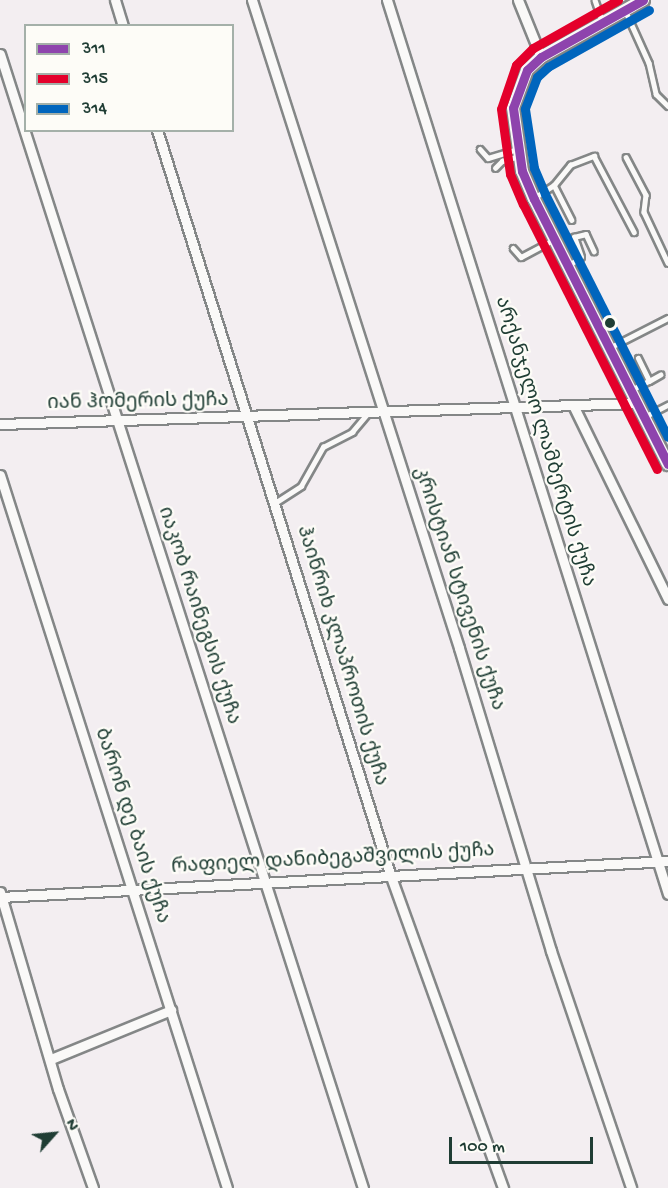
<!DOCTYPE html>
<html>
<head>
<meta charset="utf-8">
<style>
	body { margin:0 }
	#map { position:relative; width:668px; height:1188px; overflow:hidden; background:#f3eef1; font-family:"Gochi Hand","Noto Sans Georgian",sans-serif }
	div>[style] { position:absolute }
	.roads { filter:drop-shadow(2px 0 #848787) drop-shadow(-2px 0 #848787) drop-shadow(0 2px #848787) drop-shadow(0 -2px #848787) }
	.service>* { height:4.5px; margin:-2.25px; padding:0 2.25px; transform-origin:2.25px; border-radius:2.25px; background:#faf9f8 }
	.minor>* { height:9px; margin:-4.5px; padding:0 4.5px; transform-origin:4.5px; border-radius:4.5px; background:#faf9f8 }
	.tertiary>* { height:12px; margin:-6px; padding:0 6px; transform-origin:6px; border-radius:6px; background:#faf9f8 }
	.bus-1>* { height:9px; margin:-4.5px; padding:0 4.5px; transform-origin:4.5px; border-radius:4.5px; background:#8e44ad }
	.bus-2>* { height:9px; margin:-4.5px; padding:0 4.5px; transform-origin:4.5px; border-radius:4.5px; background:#e4002b }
	.bus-3>* { height:9px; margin:-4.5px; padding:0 4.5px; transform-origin:4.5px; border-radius:4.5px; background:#0065bd }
	.dots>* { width:16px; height:16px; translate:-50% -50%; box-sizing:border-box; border:3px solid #fdfcf7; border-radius:50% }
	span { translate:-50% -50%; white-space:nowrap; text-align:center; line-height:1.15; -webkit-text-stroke:4.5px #fdfcf7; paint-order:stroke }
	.street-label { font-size:20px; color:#1f3d34 }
	.legend { position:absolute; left:24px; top:24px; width:210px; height:108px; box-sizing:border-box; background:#fdfcf7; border:2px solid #a4b0a9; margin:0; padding:8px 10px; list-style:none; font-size:18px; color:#1f3d34 }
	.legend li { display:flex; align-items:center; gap:12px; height:30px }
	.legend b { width:30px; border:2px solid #a4b0a9 }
	.north { position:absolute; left:24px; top:1104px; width:60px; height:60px; -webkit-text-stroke:4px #fdfcf7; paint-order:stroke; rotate:63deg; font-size:16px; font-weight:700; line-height:24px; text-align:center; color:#1f3d34 }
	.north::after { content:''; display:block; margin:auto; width:21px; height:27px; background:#1f3d34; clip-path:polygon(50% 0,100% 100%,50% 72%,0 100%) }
	.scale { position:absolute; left:449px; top:1137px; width:144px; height:27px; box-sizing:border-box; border:3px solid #1f3d34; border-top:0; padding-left:8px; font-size:18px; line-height:21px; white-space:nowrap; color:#1f3d34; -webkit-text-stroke:4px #fdfcf7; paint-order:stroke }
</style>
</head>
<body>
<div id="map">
	<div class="roads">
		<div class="service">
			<i style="left:595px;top:0;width:21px;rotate:71deg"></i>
			<i style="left:626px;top:12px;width:56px;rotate:65.7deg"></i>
			<i style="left:649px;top:63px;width:32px;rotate:77deg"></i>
			<i style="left:656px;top:94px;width:17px;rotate:45deg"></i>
			<i style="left:480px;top:149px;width:12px;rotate:48deg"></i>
			<i style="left:488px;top:158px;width:31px;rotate:-17deg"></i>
			<i style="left:626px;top:157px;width:43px;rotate:62.2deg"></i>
			<i style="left:646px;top:195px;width:17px;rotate:97deg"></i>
			<i style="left:644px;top:212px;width:56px;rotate:64.8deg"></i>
			<i style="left:495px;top:168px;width:10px;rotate:-45deg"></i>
			<i style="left:502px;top:161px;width:18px;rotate:-16deg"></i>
			<i style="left:554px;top:185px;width:39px;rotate:63deg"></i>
			<i style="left:534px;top:198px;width:24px;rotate:-33deg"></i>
			<i style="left:554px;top:185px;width:26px;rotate:-51deg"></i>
			<i style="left:570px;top:165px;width:26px;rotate:-21deg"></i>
			<i style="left:594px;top:156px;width:86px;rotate:62.2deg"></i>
			<i style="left:513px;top:248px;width:12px;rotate:48deg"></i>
			<i style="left:521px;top:257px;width:36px;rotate:-28deg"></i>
			<i style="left:569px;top:265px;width:14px;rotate:-34deg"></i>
			<i style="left:581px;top:257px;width:21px;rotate:-109deg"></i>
			<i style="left:574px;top:237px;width:12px;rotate:-14deg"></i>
			<i style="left:586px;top:234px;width:19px;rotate:65deg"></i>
			<i style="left:609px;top:348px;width:66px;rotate:-27deg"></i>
			<i style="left:649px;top:381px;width:13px;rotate:-29deg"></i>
			<i style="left:633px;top:389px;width:18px;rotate:-27deg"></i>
			<i style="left:649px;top:381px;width:25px;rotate:-116deg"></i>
			<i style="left:646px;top:416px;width:25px;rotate:-27deg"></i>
			<i style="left:275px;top:503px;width:31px;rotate:-33deg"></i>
			<i style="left:301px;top:486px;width:45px;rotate:-60.6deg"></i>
			<i style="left:323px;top:447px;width:33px;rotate:-27deg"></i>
			<i style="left:352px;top:432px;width:25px;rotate:-50deg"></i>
		</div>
		<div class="minor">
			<i style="left:115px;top:0;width:27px;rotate:73deg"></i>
			<i style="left:252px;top:0;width:680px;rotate:72.28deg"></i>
			<i style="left:459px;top:648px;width:317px;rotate:73.1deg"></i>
			<i style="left:551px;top:951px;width:250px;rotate:71.3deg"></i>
			<i style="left:387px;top:0;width:937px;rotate:72.55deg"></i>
			<i style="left:518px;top:0;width:61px;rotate:68deg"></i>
			<i style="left:0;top:54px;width:1191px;rotate:72.25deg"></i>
			<i style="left:157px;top:130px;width:780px;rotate:72.61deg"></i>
			<i style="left:390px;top:874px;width:334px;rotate:70.2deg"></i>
			<i style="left:573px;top:405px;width:216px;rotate:63.9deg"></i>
			<i style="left:0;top:424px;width:637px;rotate:-1.89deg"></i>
			<i style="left:0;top:475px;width:748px;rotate:72.34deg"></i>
			<i style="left:0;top:892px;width:205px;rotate:73.6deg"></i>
			<i style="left:58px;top:1089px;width:105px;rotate:70.5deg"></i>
			<i style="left:0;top:897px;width:669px;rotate:-3.08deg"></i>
			<i style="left:51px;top:1059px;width:130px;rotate:-22.2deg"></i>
		</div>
		<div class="tertiary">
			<i style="left:643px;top:0;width:117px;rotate:150.8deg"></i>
			<i style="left:541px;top:57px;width:19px;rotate:137deg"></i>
			<i style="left:527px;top:70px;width:40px;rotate:110.2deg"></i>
			<i style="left:513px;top:108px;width:64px;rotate:81.9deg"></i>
			<i style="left:522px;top:171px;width:30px;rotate:67deg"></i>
			<i style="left:534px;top:199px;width:297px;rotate:63.2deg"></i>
		</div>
	</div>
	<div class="bus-1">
		<i style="left:643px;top:0;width:117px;rotate:150.8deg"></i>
		<i style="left:541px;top:57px;width:19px;rotate:137deg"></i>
		<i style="left:527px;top:70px;width:40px;rotate:110.2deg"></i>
		<i style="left:513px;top:108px;width:64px;rotate:81.9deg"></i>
		<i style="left:522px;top:171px;width:30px;rotate:67deg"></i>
		<i style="left:534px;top:199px;width:297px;rotate:63.2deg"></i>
	</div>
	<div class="bus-2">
		<i style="left:618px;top:0;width:98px;rotate:150.5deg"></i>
		<i style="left:533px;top:48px;width:24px;rotate:135deg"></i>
		<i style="left:516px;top:65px;width:46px;rotate:108.8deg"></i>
		<i style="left:501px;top:109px;width:66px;rotate:82.1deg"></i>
		<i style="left:510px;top:174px;width:33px;rotate:67deg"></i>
		<i style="left:523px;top:204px;width:297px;rotate:63.2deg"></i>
	</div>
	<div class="bus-3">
		<i style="left:649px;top:10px;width:116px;rotate:150.6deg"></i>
		<i style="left:548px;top:67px;width:15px;rotate:138deg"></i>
		<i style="left:537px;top:77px;width:34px;rotate:111deg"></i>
		<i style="left:525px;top:109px;width:60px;rotate:81.3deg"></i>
		<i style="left:534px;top:168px;width:28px;rotate:67deg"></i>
		<i style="left:545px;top:194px;width:272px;rotate:63.2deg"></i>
	</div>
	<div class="dots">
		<i style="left:610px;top:323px;background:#1f3d34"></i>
	</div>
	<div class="street-label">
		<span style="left:138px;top:403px;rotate:-1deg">იან ჰომერის ქუჩა</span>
		<span style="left:544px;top:442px;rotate:73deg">არქანჯელო ლამბერტის ქუჩა</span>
		<span style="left:458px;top:589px;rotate:72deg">კრისტიან სტივენის ქუჩა</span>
		<span style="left:198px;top:616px;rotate:72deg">იაკობ რაინეგსის ქუჩა</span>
		<span style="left:341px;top:656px;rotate:73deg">ჰაინრიხ კლაპროთის ქუჩა</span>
		<span style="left:131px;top:826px;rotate:72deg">ბარონ დე ბაის ქუჩა</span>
		<span style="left:333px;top:860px;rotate:-3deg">რაფიელ დანიბეგაშვილის ქუჩა</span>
	</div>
	<ul class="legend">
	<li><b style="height:8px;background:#8e44ad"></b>311</li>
	<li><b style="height:8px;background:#e4002b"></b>315</li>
	<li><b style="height:8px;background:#0065bd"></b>314</li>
	</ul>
	<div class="north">N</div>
	<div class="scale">100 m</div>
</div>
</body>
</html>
